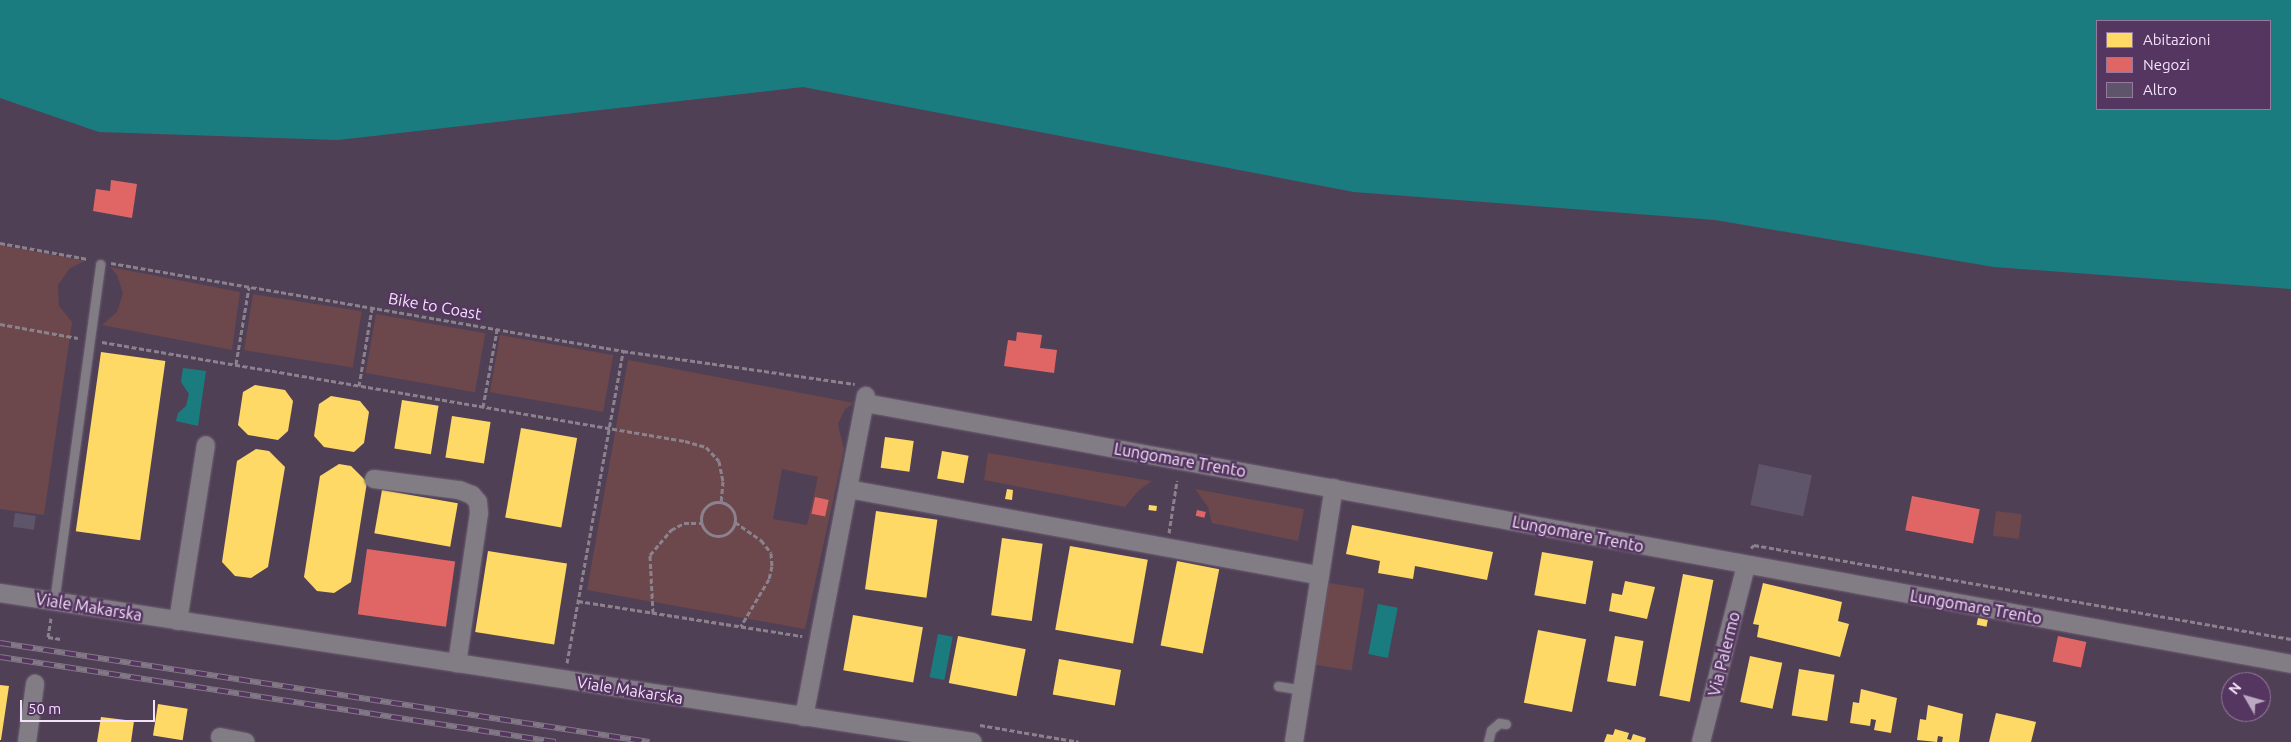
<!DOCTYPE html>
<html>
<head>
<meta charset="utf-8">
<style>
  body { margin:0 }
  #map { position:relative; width:2291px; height:742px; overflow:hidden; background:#504056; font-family:Ubuntu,sans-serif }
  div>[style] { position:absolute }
  .green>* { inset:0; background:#6c474b; transform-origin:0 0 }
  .water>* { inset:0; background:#1b7c80; transform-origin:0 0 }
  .homes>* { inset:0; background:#ffd966; transform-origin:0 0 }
  .shops>* { inset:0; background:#e06666; transform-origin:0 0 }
  .building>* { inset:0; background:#5f556a; transform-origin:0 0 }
  .path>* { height:3px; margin-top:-1.5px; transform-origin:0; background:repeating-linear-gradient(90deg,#8b828e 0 5px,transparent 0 7.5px) }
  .path>.ring { margin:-1.5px; padding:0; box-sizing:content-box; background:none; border:3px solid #8b828e; border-radius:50% }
  .roads { filter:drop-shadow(0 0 1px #6d5f72) drop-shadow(0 0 1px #6d5f72) }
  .service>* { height:9px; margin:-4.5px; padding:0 4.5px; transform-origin:4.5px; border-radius:4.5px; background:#827c85 }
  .minor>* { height:18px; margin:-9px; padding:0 9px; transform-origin:9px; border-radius:9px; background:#827c85 }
  .rail>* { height:5.5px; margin-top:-2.75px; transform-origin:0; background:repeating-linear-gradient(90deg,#553660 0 11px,#837986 0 22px); box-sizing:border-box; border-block:1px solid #837986 }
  span { translate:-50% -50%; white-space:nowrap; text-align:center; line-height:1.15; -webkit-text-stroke:5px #553660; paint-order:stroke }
  .street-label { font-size:16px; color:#f4e1fa }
  .legend { position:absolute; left:2096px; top:20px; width:175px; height:90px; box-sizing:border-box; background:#553660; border:1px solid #957a9e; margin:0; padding:6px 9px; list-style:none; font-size:15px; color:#f4e1fa }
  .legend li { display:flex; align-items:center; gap:10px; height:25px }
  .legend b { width:25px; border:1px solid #957a9e }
  .north { position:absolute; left:2221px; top:672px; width:50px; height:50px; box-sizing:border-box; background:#553660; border:1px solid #957a9e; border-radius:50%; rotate:308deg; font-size:14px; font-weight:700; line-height:20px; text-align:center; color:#f4e1fa }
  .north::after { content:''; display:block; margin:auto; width:18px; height:22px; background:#bba9c1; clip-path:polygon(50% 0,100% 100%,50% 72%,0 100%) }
  .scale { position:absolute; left:20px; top:700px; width:135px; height:22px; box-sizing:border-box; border:2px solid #f4e1fa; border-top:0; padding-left:6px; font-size:15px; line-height:18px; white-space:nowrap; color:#f4e1fa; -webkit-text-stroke:4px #553660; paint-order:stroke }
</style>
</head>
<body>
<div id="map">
  <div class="green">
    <i style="clip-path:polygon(0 245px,85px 261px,70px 268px,58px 285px,59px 306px,72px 322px,44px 515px,0 509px)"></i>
    <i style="clip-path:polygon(110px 267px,240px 292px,232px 350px,102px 325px,117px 312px,123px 293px,117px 275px)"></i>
    <i style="left:253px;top:294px;width:110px;height:57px;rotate:9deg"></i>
    <i style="left:376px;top:314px;width:111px;height:60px;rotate:10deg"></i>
    <i style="left:500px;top:335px;width:115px;height:58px;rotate:10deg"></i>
    <i style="clip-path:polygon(evenodd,628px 360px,854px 403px,845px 409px,838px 424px,844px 450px,805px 629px,587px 590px,628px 360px,782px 469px,818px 477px,807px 525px,773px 519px,782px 469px)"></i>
    <i style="clip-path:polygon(988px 453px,1152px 481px,1138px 491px,1125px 507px,984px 480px)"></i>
    <i style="clip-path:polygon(1195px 489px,1304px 509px,1298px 541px,1212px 523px,1208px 507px)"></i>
    <i style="left:1996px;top:511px;width:26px;height:25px;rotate:7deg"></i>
    <i style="left:1329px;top:583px;width:36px;height:83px;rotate:9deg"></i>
  </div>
  <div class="water">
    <i style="clip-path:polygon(evenodd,0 0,2291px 0,2291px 289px,1994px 267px,1715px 220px,1354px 192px,803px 87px,338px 140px,99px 132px,0 98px,0 0,2270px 21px,2270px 109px,2097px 109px,2097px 21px,2270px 21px)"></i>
    <i style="clip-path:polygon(183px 368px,206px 371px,198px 426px,176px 421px,178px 413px,186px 406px,189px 394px,181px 382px)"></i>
    <i style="left:1378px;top:604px;width:20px;height:51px;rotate:11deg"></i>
    <i style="left:938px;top:634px;width:15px;height:44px;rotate:11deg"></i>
  </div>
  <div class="homes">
    <i style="left:101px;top:352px;width:65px;height:181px;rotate:8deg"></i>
    <i style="clip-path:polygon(255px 385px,285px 390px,293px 401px,288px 431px,278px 440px,248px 435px,238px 425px,243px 392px)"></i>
    <i style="clip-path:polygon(331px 396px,360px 401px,369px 412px,364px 443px,354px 452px,324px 447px,314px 436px,319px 404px)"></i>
    <i style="left:402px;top:400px;width:37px;height:49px;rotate:9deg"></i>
    <i style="left:452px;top:416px;width:39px;height:42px;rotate:9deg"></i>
    <i style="left:521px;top:428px;width:57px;height:91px;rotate:10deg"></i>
    <i style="left:885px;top:437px;width:29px;height:31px;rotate:8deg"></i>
    <i style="clip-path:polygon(256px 449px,269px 451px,285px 467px,268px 567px,251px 578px,235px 576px,222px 562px,237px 461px)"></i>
    <i style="left:942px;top:451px;width:27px;height:28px;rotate:10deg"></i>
    <i style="clip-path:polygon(339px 464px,351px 466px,367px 482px,351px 582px,334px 593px,317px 591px,304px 577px,320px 476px)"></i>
    <i style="clip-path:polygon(1007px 489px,1013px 490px,1012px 500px,1005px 499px)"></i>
    <i style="left:382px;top:490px;width:77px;height:44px;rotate:10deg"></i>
    <i style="left:1149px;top:505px;width:8px;height:5px;rotate:7deg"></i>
    <i style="left:876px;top:511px;width:62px;height:79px;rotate:8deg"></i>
    <i style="clip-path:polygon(1352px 525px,1493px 552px,1487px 580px,1415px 566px,1413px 579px,1378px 573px,1380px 561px,1346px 554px)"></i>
    <i style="left:1002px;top:538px;width:41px;height:78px;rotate:8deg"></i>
    <i style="left:1070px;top:546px;width:79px;height:85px;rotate:10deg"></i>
    <i style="left:488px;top:551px;width:80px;height:82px;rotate:9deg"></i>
    <i style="left:1542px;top:552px;width:52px;height:44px;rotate:10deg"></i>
    <i style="left:1177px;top:561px;width:43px;height:86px;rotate:11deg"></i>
    <i style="left:1683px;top:574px;width:31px;height:124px;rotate:11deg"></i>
    <i style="clip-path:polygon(1625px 581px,1655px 587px,1647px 619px,1609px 611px,1612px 593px,1622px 595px)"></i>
    <i style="clip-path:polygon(1763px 583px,1842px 602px,1838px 621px,1849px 624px,1840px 657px,1757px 637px,1759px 625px,1753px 624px)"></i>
    <i style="left:853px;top:615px;width:71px;height:56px;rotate:10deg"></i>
    <i style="left:1978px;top:618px;width:10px;height:7px;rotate:11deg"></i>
    <i style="left:1538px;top:630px;width:49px;height:74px;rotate:11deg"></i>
    <i style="left:958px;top:636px;width:69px;height:48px;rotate:11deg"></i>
    <i style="left:1615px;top:636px;width:29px;height:46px;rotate:10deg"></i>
    <i style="left:1750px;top:656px;width:33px;height:47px;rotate:12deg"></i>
    <i style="left:1059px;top:659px;width:63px;height:36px;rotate:10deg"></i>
    <i style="left:1799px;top:669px;width:36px;height:47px;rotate:9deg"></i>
    <i style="clip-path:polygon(0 685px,9px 686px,1px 740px,0 740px)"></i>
    <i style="clip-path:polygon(1861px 689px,1897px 698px,1891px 733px,1874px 730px,1876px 720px,1871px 719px,1870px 726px,1850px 723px,1853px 702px,1859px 703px)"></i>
    <i style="left:158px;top:704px;width:30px;height:32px;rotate:9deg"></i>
    <i style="clip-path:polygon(1928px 705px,1963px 714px,1959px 742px,1942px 742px,1943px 737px,1938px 736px,1937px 742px,1917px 740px,1920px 719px,1926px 720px)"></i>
    <i style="clip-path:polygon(1996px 713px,2036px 722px,2031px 742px,1989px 742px)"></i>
    <i style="clip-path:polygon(101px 717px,134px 721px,131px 742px,97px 742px)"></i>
    <i style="clip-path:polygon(1615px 729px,1629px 733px,1627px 739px,1631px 740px,1633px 734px,1646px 738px,1645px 742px,1604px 742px,1607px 734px,1613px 735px)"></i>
  </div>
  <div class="shops">
    <i style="clip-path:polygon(111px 180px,137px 184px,132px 218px,93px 211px,96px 189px,110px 191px)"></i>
    <i style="clip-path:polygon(1017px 332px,1042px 335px,1040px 348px,1057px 350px,1054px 373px,1004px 366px,1008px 340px,1016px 341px)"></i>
    <i style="left:1912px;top:496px;width:69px;height:35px;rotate:11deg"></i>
    <i style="left:815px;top:497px;width:14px;height:17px;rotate:12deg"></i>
    <i style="left:1197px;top:510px;width:9px;height:6px;rotate:13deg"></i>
    <i style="left:367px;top:549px;width:89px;height:66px;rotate:8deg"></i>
    <i style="left:2058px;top:636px;width:29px;height:26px;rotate:12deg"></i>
  </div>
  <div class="building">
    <i style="left:1759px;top:464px;width:54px;height:42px;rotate:12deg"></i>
    <i style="left:15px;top:513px;width:21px;height:14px;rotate:8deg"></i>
  </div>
  <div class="path">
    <i style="left:0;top:243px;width:89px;rotate:10.3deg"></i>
    <i style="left:111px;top:263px;width:520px;rotate:9.75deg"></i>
    <i style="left:623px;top:351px;width:234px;rotate:8.1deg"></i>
    <i style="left:0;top:324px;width:79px;rotate:10.2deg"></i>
    <i style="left:102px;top:342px;width:591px;rotate:9.64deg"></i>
    <i style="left:685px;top:441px;width:22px;rotate:16deg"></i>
    <i style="left:706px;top:447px;width:19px;rotate:47deg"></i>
    <i style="left:719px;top:461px;width:20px;rotate:79deg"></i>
    <i style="left:723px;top:481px;width:22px;rotate:95deg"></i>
    <i style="left:236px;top:364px;width:78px;rotate:-80.4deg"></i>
    <i style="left:359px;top:386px;width:79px;rotate:-80.5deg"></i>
    <i style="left:483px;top:407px;width:78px;rotate:-79.7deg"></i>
    <i class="ring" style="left:701px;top:502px;width:31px;height:31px"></i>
    <i style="left:735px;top:522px;width:32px;rotate:35deg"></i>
    <i style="left:761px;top:540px;width:16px;rotate:52deg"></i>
    <i style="left:771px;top:553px;width:13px;rotate:86deg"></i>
    <i style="left:772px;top:566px;width:13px;rotate:103deg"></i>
    <i style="left:769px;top:579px;width:55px;rotate:120.8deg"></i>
    <i style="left:1169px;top:533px;width:53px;rotate:-81.3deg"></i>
    <i style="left:1751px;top:548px;width:4px;rotate:-45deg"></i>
    <i style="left:1754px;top:545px;width:545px;rotate:9.93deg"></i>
    <i style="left:578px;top:601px;width:227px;rotate:8.9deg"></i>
    <i style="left:653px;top:613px;width:58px;rotate:-93deg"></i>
    <i style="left:650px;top:555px;width:33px;rotate:-50deg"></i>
    <i style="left:671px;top:530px;width:15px;rotate:-28deg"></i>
    <i style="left:684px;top:523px;width:18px"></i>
    <i style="left:51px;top:618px;width:19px;rotate:99deg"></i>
    <i style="left:48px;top:637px;width:13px;rotate:9deg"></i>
    <i style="left:567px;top:663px;width:317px;rotate:-79.8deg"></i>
    <i style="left:980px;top:725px;width:100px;rotate:9.7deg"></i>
  </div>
  <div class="roads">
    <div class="service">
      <i style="left:54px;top:602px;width:341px;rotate:-82.2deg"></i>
      <i style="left:1278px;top:686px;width:24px;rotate:9deg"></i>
      <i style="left:1488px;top:742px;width:12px;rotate:-76deg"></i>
      <i style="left:1491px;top:730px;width:11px;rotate:-41deg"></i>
      <i style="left:1499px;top:723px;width:7px;rotate:8deg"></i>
    </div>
    <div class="minor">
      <i style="left:865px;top:403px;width:1450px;rotate:10.37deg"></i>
      <i style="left:374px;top:479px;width:86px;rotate:7.4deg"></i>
      <i style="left:459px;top:490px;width:14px;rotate:21deg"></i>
      <i style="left:472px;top:495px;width:9px;rotate:49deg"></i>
      <i style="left:478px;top:502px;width:11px;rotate:85deg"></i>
      <i style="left:479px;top:513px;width:152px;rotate:98.3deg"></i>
      <i style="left:848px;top:489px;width:480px;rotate:10.4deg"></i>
      <i style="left:0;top:593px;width:984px;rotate:8.71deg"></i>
      <i style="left:178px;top:621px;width:178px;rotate:-81deg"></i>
      <i style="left:804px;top:717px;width:327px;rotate:-79.1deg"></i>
      <i style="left:220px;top:737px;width:26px;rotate:11deg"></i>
      <i style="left:27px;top:742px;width:59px;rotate:-82.1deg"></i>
      <i style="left:1294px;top:742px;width:257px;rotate:-81.1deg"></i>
      <i style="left:1701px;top:742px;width:182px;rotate:-75.7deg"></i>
    </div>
  </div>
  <div class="rail">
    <i style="left:0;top:643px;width:657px;rotate:8.67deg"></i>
    <i style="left:0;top:657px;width:562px;rotate:8.69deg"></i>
  </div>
  <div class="street-label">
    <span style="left:435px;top:306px;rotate:10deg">Bike to Coast</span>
    <span style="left:1180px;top:460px;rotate:10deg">Lungomare Trento</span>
    <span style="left:1578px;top:534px;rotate:11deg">Lungomare Trento</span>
    <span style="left:89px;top:607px;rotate:9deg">Viale Makarska</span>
    <span style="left:1976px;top:607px;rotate:10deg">Lungomare Trento</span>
    <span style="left:1724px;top:654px;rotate:-76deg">Via Palermo</span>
    <span style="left:630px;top:690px;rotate:9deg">Viale Makarska</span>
  </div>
  <ul class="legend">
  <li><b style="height:14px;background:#ffd966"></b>Abitazioni</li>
  <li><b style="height:14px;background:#e06666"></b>Negozi</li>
  <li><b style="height:14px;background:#5f556a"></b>Altro</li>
  </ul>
  <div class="north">N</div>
  <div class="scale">50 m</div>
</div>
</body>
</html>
